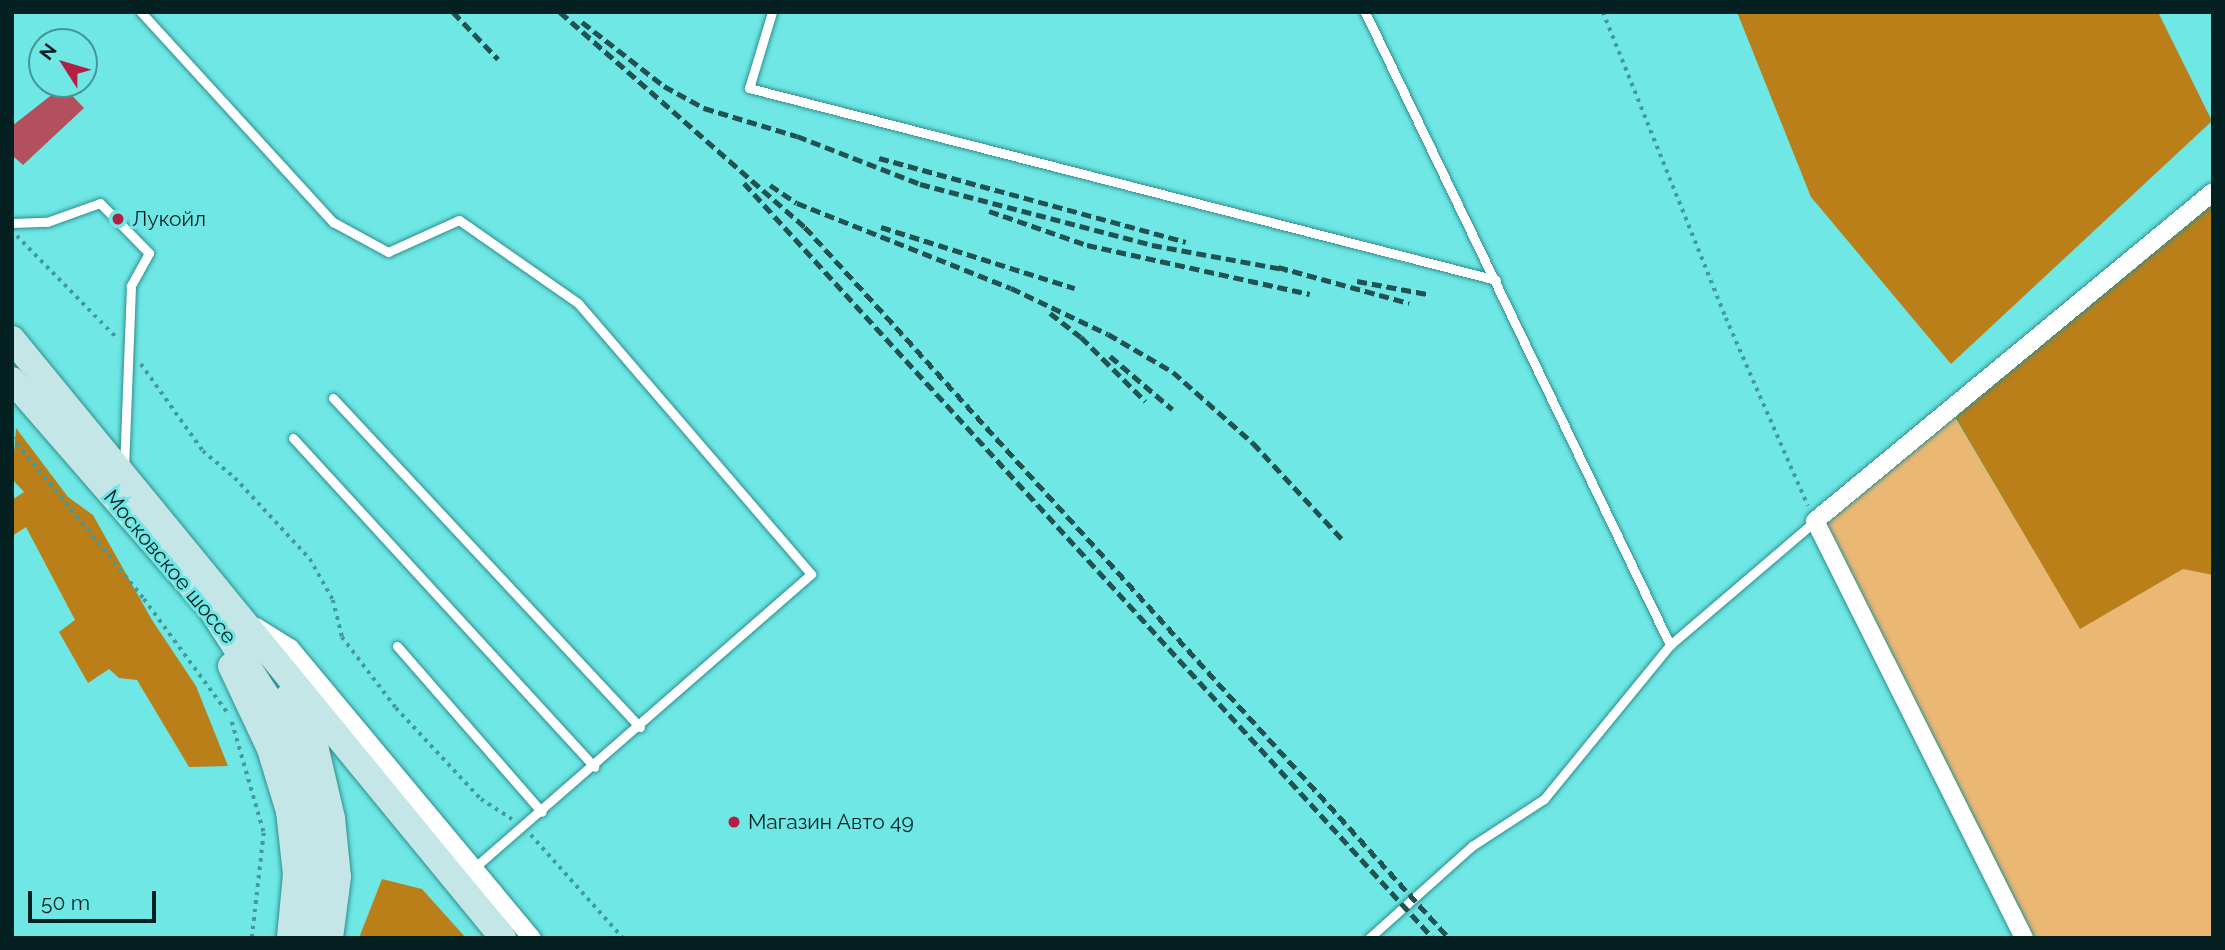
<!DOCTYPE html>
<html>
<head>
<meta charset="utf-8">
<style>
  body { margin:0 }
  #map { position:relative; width:2225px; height:950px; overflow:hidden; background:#6ee7e5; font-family:Raleway,sans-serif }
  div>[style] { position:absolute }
  .green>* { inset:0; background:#eab873 }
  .forest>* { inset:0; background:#ba7f19 }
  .water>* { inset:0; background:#b3505d }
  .path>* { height:3.5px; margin-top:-1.75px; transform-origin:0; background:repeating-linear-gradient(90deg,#459a99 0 3.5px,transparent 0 8.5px) }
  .roads { filter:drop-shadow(0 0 2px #2e8e8d) drop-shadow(0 0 2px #2e8e8d) }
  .lane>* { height:9px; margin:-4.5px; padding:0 4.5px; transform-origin:4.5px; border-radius:4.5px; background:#fff }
  .street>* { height:18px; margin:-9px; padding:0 9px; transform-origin:9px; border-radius:9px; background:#fff }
  .secondary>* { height:26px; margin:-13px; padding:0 13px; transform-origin:13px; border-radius:13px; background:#c4e6e6 }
  .rail>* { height:5px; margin-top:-2.5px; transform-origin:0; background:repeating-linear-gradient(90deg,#205252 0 10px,transparent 0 15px) }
  .dots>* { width:19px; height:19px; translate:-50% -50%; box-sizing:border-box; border:4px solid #6ee7e5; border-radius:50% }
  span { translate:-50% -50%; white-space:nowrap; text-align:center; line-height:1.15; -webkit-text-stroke:6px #6ee7e5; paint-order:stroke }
  .poi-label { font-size:21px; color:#052020 }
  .left { translate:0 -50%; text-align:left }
  .street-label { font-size:21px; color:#052020 }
  .frame { position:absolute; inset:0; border:14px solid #052020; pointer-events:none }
  .north { position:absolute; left:28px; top:28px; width:70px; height:70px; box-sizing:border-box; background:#6ee7e5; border:2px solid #449796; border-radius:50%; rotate:307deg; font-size:19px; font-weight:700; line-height:28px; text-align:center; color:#052020 }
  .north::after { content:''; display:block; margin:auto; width:24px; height:32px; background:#b32043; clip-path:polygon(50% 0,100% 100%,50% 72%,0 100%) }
  .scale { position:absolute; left:28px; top:891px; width:128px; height:32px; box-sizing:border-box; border:4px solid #052020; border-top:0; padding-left:9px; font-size:21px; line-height:24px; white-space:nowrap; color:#052020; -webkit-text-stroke:5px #6ee7e5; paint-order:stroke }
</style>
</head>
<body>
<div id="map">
  <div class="green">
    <i style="clip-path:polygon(1950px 410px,2080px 628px,2183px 569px,2213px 575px,2213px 938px,2025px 938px,1815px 521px)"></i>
  </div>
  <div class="forest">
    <i style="clip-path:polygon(1737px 12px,2158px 12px,2212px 121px,1951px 364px,1811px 197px)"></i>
    <i style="clip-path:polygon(2213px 201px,2213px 575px,2183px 569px,2080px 629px,1955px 417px)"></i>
    <i style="clip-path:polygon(16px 428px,68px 497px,93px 515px,152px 620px,196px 686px,228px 766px,189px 767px,137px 680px,119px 678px,109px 669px,88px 683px,59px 632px,75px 620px,26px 527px,12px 536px,12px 500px,24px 492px,12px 479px)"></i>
    <i style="clip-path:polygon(382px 879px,422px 889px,466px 938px,359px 938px)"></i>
  </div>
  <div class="water">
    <i style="clip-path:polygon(63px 86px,84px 108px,23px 165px,12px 155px,12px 126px)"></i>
  </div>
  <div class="path">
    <i style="left:1603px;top:12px;width:330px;rotate:68.1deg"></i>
    <i style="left:1726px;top:318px;width:205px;rotate:66.4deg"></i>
    <i style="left:17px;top:236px;width:143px;rotate:45.6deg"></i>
    <i style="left:141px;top:364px;width:107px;rotate:54.5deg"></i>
    <i style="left:203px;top:451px;width:42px;rotate:40.2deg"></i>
    <i style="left:235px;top:478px;width:110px;rotate:47.2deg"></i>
    <i style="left:310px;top:559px;width:47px;rotate:60.7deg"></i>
    <i style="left:333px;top:600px;width:38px;rotate:76deg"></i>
    <i style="left:342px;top:637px;width:89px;rotate:52.7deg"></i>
    <i style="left:396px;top:708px;width:125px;rotate:47deg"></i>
    <i style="left:481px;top:799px;width:37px;rotate:33deg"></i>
    <i style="left:12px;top:437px;width:209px;rotate:50.8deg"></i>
    <i style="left:144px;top:599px;width:140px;rotate:53.7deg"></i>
    <i style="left:232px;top:722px;width:116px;rotate:73.9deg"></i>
    <i style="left:264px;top:833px;width:106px;rotate:96.5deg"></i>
    <i style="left:531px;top:835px;width:138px;rotate:48.2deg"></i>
  </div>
  <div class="roads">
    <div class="lane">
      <i style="left:141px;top:12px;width:285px;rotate:47.6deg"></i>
      <i style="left:333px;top:222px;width:63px;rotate:28.6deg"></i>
      <i style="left:388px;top:252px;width:78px;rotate:-24.3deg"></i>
      <i style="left:459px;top:220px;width:145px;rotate:34.9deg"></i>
      <i style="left:578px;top:303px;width:357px;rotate:49.3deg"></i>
      <i style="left:811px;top:574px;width:449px;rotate:138.9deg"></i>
      <i style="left:772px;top:12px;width:79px;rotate:106.8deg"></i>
      <i style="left:749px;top:88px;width:771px;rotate:14.41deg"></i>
      <i style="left:1365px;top:12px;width:703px;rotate:64.27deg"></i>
      <i style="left:1670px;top:645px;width:199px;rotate:129.3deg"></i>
      <i style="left:1544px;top:799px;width:86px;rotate:146.9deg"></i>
      <i style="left:1472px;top:846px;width:138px;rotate:138.2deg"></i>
      <i style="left:12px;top:223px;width:35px;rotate:-2deg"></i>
      <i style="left:47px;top:222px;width:56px;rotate:-19.7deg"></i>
      <i style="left:100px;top:203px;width:70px;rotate:45.6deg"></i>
      <i style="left:149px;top:253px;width:38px;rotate:119deg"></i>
      <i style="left:131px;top:286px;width:179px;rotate:92.2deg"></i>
      <i style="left:333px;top:398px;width:450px;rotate:47deg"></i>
      <i style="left:293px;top:438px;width:446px;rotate:47.5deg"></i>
      <i style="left:1670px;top:645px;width:191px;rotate:-40.5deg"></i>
      <i style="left:397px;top:646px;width:220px;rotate:48.9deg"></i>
    </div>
    <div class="street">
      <i style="left:256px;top:627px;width:40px;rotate:32deg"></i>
      <i style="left:290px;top:648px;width:378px;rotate:50.2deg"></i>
      <i style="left:2024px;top:938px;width:466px;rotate:-116.6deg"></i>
      <i style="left:1815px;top:521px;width:516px;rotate:-39.58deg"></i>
    </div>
    <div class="secondary">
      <i style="left:12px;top:339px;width:775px;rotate:50.66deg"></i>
      <i style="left:12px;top:380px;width:303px;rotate:49deg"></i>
      <i style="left:211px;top:609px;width:135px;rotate:57.4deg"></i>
      <i style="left:284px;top:723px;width:51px;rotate:73deg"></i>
      <i style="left:299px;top:772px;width:104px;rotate:80deg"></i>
      <i style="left:317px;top:874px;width:64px;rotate:95.4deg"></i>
      <i style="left:231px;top:666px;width:92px;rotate:64.8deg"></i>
      <i style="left:270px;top:749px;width:65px;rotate:73deg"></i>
      <i style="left:289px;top:811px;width:63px;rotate:83.7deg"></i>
      <i style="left:296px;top:874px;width:64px;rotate:95.4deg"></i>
      <i style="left:288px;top:697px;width:60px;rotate:62.2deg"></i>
      <i style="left:316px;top:750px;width:70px;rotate:76.8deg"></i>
      <i style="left:332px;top:818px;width:59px;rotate:84.2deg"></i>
      <i style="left:338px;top:877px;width:62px;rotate:97.5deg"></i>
    </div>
  </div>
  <div class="rail">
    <i style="left:453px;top:12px;width:65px;rotate:46.2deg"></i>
    <i style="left:560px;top:12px;width:326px;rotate:41.3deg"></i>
    <i style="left:805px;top:227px;width:959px;rotate:47.83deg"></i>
    <i style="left:582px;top:22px;width:104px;rotate:38deg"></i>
    <i style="left:664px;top:86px;width:46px;rotate:28.8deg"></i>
    <i style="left:704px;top:108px;width:97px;rotate:16.8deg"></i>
    <i style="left:797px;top:136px;width:132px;rotate:21.3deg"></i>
    <i style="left:920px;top:184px;width:240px;rotate:14.7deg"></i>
    <i style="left:1152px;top:245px;width:138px;rotate:10.4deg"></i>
    <i style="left:879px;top:158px;width:318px;rotate:15.3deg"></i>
    <i style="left:744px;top:183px;width:1022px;rotate:47.62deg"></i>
    <i style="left:770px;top:185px;width:32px;rotate:34deg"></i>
    <i style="left:797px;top:203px;width:230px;rotate:21.7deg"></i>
    <i style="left:1011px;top:288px;width:107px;rotate:25.4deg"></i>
    <i style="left:1108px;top:334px;width:75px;rotate:30.3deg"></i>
    <i style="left:1173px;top:372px;width:107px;rotate:41.6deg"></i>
    <i style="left:1253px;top:443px;width:131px;rotate:47.2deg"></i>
    <i style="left:989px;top:211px;width:104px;rotate:19.1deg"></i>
    <i style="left:1087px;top:245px;width:228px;rotate:12.4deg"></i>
    <i style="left:881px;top:227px;width:203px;rotate:17.5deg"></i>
    <i style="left:1278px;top:267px;width:136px;rotate:15.4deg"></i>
    <i style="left:1357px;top:281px;width:71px;rotate:10.5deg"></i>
    <i style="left:1050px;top:313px;width:39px;rotate:38deg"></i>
    <i style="left:1081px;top:337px;width:91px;rotate:45deg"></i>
    <i style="left:1110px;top:356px;width:82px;rotate:40.5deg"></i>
  </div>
  <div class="dots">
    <i style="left:118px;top:219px;background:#b32043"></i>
    <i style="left:734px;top:822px;background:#b32043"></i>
  </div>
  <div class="poi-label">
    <span class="left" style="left:132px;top:219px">Лукойл</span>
    <span class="left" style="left:748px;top:822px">Магазин Авто 49</span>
  </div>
  <div class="street-label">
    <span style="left:170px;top:567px;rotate:50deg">Московское шоссе</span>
  </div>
  <div class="frame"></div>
  <div class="north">N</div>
  <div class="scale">50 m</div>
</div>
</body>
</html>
